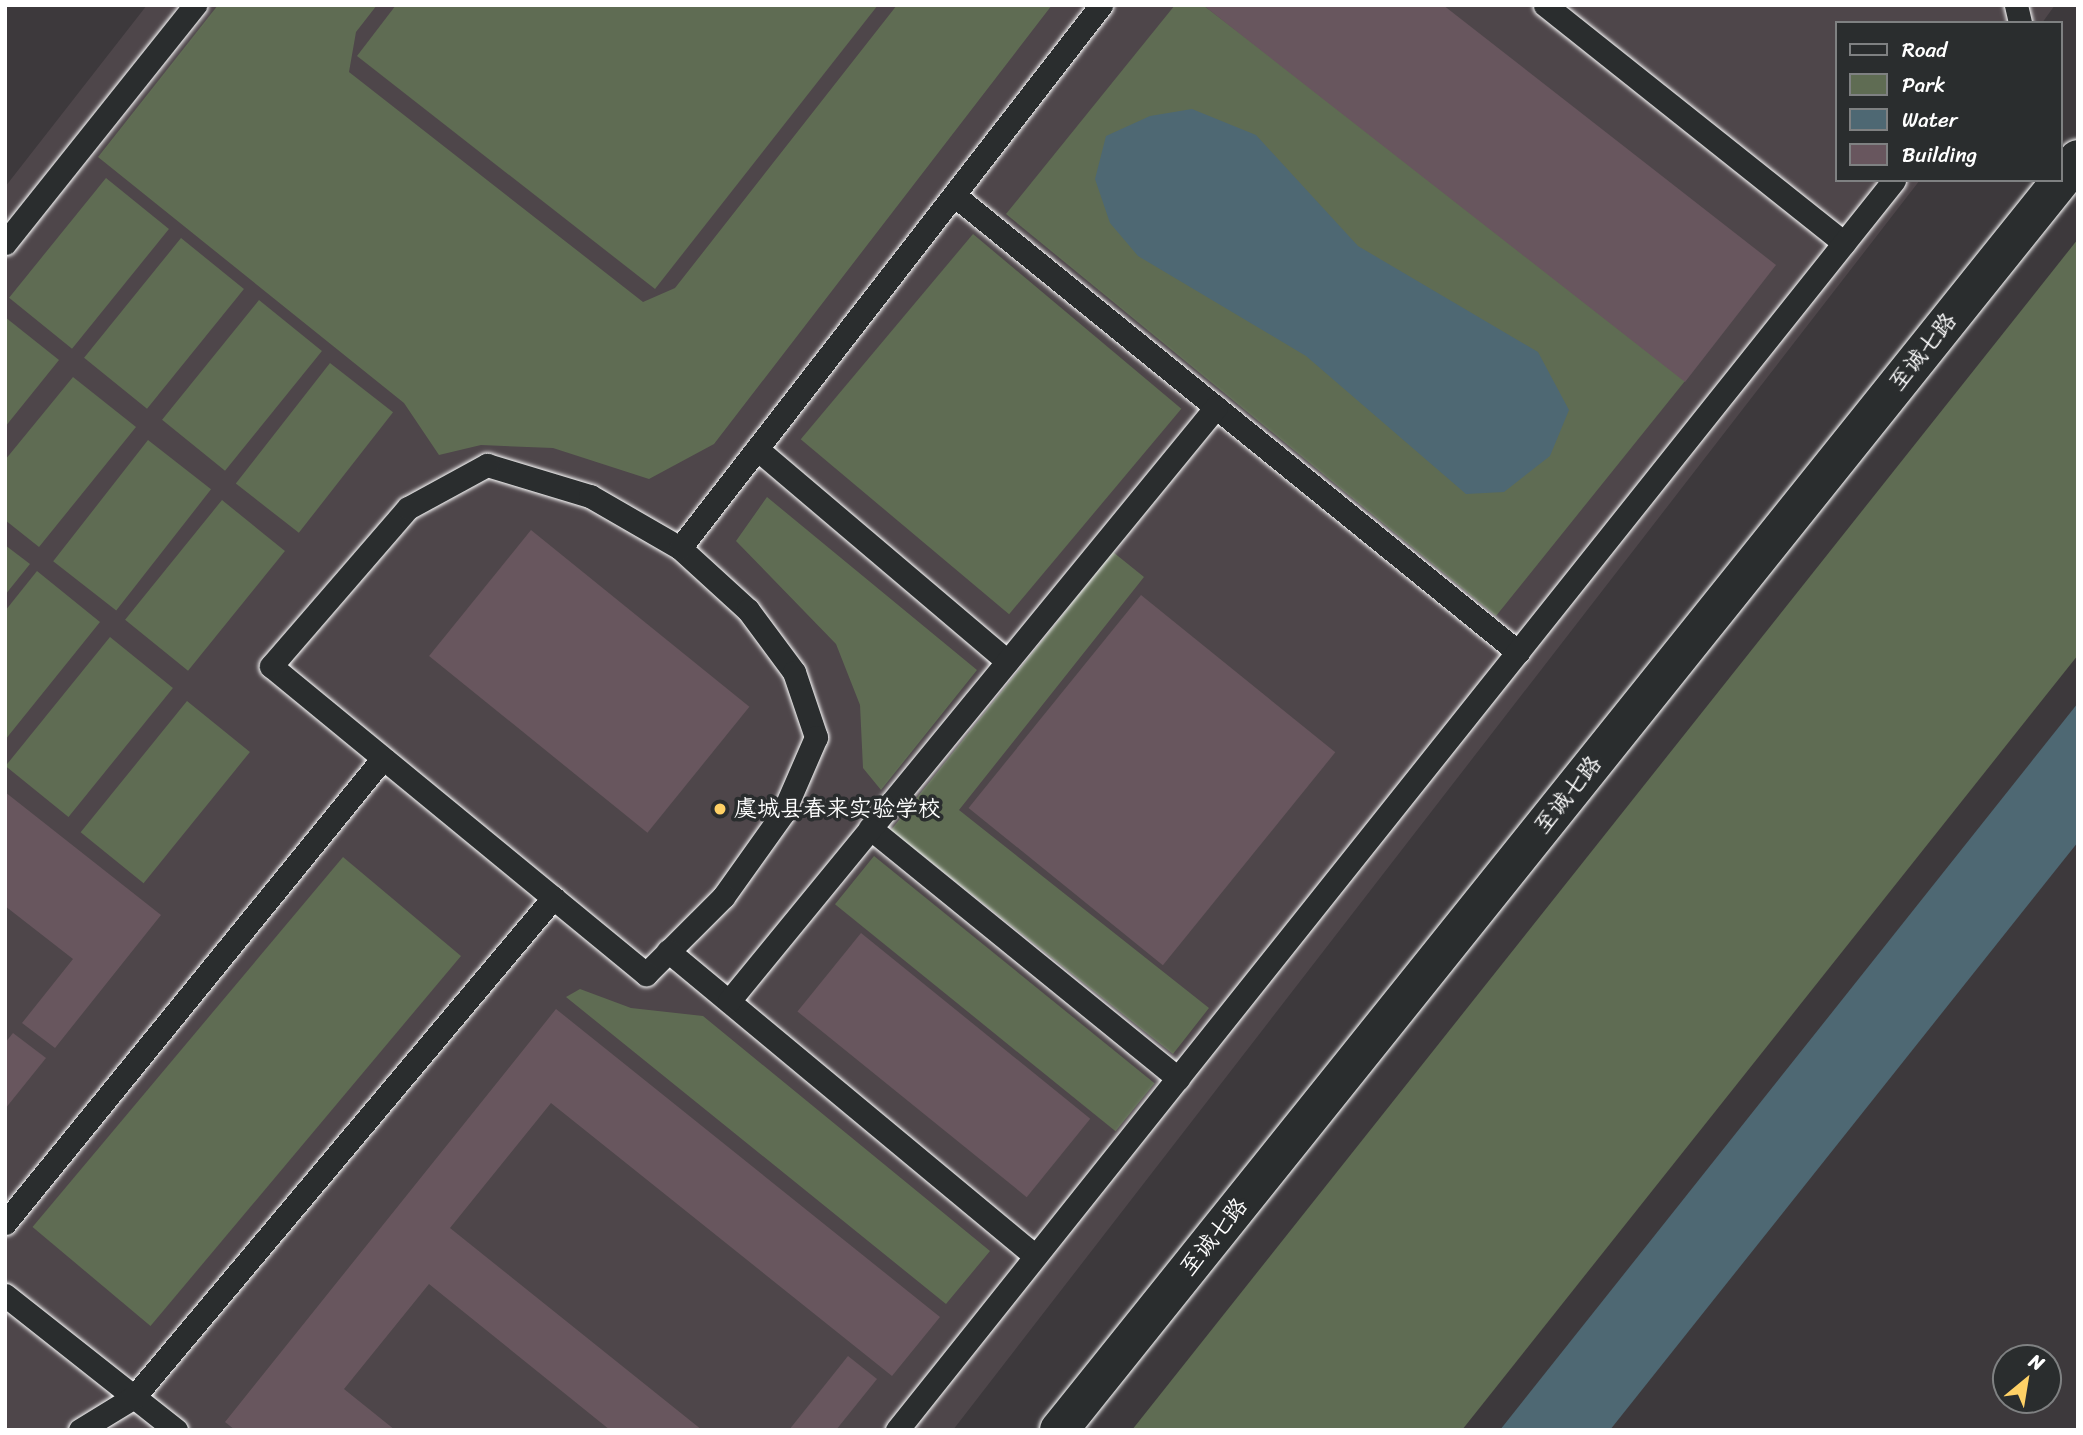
<!DOCTYPE html>
<html>
<head>
<meta charset="utf-8">
<style>
  body { margin:0 }
  #map { position:relative; width:2083px; height:1435px; overflow:hidden; background:#3d393c; font-family:Sriracha,"LXGW WenKai TC",sans-serif }
  div>[style] { position:absolute }
  .built>* { inset:0; background:#4e464a }
  .green>* { inset:0; background:#5f6c53; transform-origin:0 0 }
  .water>* { inset:0; background:#4e6873 }
  .building>* { inset:0; background:#68565e; transform-origin:0 0 }
  .roads { filter:drop-shadow(0 0 2px #fff) drop-shadow(0 0 2px #fff) }
  .lane>* { height:23px; margin:-11.5px; padding:0 11.5px; transform-origin:11.5px; border-radius:11.5px; background:#2a2d2e }
  .secondary>* { height:38px; margin:-19px; padding:0 19px; transform-origin:19px; border-radius:19px; background:#2a2d2e }
  .dots>* { width:19px; height:19px; translate:-50% -50%; box-sizing:border-box; border:4px solid #2a2d2e; border-radius:50% }
  span { translate:-50% -50%; white-space:nowrap; text-align:center; line-height:1.15; -webkit-text-stroke:7px #2a2d2e; paint-order:stroke }
  .street-label { font-size:23px; color:#fff }
  .poi-label { font-size:23px; color:#fff }
  .left { translate:0 -50%; text-align:left }
  .frame { position:absolute; inset:0; border:7px solid #fff; pointer-events:none }
  .legend { position:absolute; left:1835px; top:21px; width:228px; height:161px; box-sizing:border-box; background:#2a2d2e; border:2px solid #7f8182; margin:0; padding:9px 12px; list-style:none; font-size:21px; color:#fff }
  .legend li { display:flex; align-items:center; gap:14px; height:35px }
  .legend b { width:35px; border:2px solid #7f8182 }
  .north { position:absolute; left:1992px; top:1344px; width:70px; height:70px; box-sizing:border-box; background:#2a2d2e; border:2px solid #7f8182; border-radius:50%; rotate:30deg; font-size:19px; font-weight:700; line-height:28px; text-align:center; color:#fff }
  .north::after { content:''; display:block; margin:auto; width:24px; height:32px; background:#ffd166; clip-path:polygon(50% 0,100% 100%,50% 72%,0 100%) }
</style>
</head>
<body>
<div id="map">
  <div class="built">
    <i style="clip-path:polygon(147px 5px,2055px 5px,2042px 23px,1836px 23px,1836px 180px,1920px 180px,953px 1430px,5px 1430px,5px 187px)"></i>
  </div>
  <div class="green">
    <i style="clip-path:polygon(218px 5px,377px 5px,356px 32px,349px 72px,643px 302px,675px 288px,897px 5px,1052px 5px,714px 444px,649px 479px,553px 448px,481px 445px,439px 455px,404px 403px,98px 157px)"></i>
    <i style="clip-path:polygon(396px 5px,878px 5px,655px 289px,357px 56px)"></i>
    <i style="clip-path:polygon(1175px 5px,1203px 5px,1689px 376px,1496px 616px,1006px 214px)"></i>
    <i style="left:106px;top:178px;width:81px;height:154px;rotate:39deg"></i>
    <i style="left:973px;top:234px;width:272px;height:268px;rotate:40deg"></i>
    <i style="left:181px;top:238px;width:81px;height:154px;rotate:39deg"></i>
    <i style="clip-path:polygon(2078px 239px,2078px 655px,1462px 1430px,1132px 1430px)"></i>
    <i style="left:259px;top:300px;width:81px;height:154px;rotate:39deg"></i>
    <i style="clip-path:polygon(5px 317px,59px 360px,5px 427px)"></i>
    <i style="left:330px;top:363px;width:80px;height:153px;rotate:38deg"></i>
    <i style="clip-path:polygon(73px 377px,136px 427px,39px 547px,5px 520px,5px 460px)"></i>
    <i style="left:148px;top:440px;width:80px;height:154px;rotate:38deg"></i>
    <i style="clip-path:polygon(767px 497px,977px 670px,881px 790px,863px 768px,860px 705px,836px 644px,736px 541px)"></i>
    <i style="left:222px;top:500px;width:81px;height:154px;rotate:39deg"></i>
    <i style="clip-path:polygon(5px 545px,30px 564px,5px 595px)"></i>
    <i style="clip-path:polygon(1113px 552px,1144px 577px,959px 810px,1209px 1008px,1173px 1054px,891px 830px)"></i>
    <i style="clip-path:polygon(37px 571px,100px 622px,5px 740px,5px 611px)"></i>
    <i style="left:110px;top:637px;width:81px;height:166px;rotate:39deg"></i>
    <i style="left:187px;top:701px;width:81px;height:169px;rotate:39deg"></i>
    <i style="left:874px;top:856px;width:361px;height:62px;rotate:39deg"></i>
    <i style="left:343px;top:857px;width:154px;height:483px;rotate:40deg"></i>
    <i style="clip-path:polygon(580px 989px,631px 1008px,703px 1016px,990px 1251px,946px 1304px,566px 997px)"></i>
  </div>
  <div class="water">
    <i style="clip-path:polygon(1192px 109px,1256px 135px,1358px 246px,1538px 352px,1569px 410px,1550px 456px,1504px 492px,1466px 494px,1306px 356px,1138px 256px,1110px 223px,1095px 179px,1106px 136px,1150px 116px)"></i>
    <i style="clip-path:polygon(2078px 703px,2078px 842px,1610px 1430px,1500px 1430px)"></i>
  </div>
  <div class="building">
    <i style="clip-path:polygon(1203px 5px,1443px 5px,1776px 265px,1685px 382px)"></i>
    <i style="left:531px;top:530px;width:281px;height:162px;rotate:39deg"></i>
    <i style="left:1141px;top:595px;width:250px;height:274px;rotate:39deg"></i>
    <i style="clip-path:polygon(5px 792px,161px 915px,55px 1048px,22px 1023px,73px 959px,5px 906px)"></i>
    <i style="left:861px;top:933px;width:295px;height:101px;rotate:39deg"></i>
    <i style="clip-path:polygon(556px 1009px,940px 1317px,892px 1376px,551px 1103px,450px 1228px,702px 1430px,610px 1430px,429px 1284px,344px 1389px,395px 1430px,235px 1430px,225px 1422px)"></i>
    <i style="clip-path:polygon(13px 1033px,46px 1058px,5px 1109px,5px 1043px)"></i>
    <i style="clip-path:polygon(848px 1356px,877px 1379px,836px 1430px,789px 1430px)"></i>
  </div>
  <div class="roads">
    <div class="lane">
      <i style="left:1545px;top:5px;width:382px;rotate:38.5deg"></i>
      <i style="left:2016px;top:5px;width:18px;rotate:77deg"></i>
      <i style="left:954px;top:195px;width:726px;rotate:39.02deg"></i>
      <i style="left:5px;top:243px;width:305px;rotate:-51.4deg"></i>
      <i style="left:757px;top:449px;width:328px;rotate:40.3deg"></i>
      <i style="left:487px;top:465px;width:108px;rotate:16.8deg"></i>
      <i style="left:590px;top:496px;width:104px;rotate:30deg"></i>
      <i style="left:680px;top:548px;width:92px;rotate:42.4deg"></i>
      <i style="left:748px;top:610px;width:77px;rotate:53.4deg"></i>
      <i style="left:794px;top:672px;width:69px;rotate:71.3deg"></i>
      <i style="left:816px;top:737px;width:83px;rotate:113.5deg"></i>
      <i style="left:783px;top:813px;width:103px;rotate:125.5deg"></i>
      <i style="left:723px;top:897px;width:109px;rotate:135deg"></i>
      <i style="left:646px;top:974px;width:485px;rotate:-140.6deg"></i>
      <i style="left:271px;top:666px;width:209px;rotate:-49.1deg"></i>
      <i style="left:408px;top:508px;width:90px;rotate:-28.6deg"></i>
      <i style="left:680px;top:548px;width:687px;rotate:-52.21deg"></i>
      <i style="left:870px;top:828px;width:397px;rotate:39.1deg"></i>
      <i style="left:668px;top:951px;width:477px;rotate:39.7deg"></i>
      <i style="left:729px;top:1001px;width:768px;rotate:-50.65deg"></i>
      <i style="left:5px;top:1223px;width:599px;rotate:-50.89deg"></i>
      <i style="left:5px;top:1295px;width:218px;rotate:38.3deg"></i>
      <i style="left:80px;top:1430px;width:63px;rotate:-31.4deg"></i>
      <i style="left:134px;top:1397px;width:652px;rotate:-49.98deg"></i>
      <i style="left:897px;top:1430px;width:1599px;rotate:-51.42deg"></i>
    </div>
    <div class="secondary">
      <i style="left:1059px;top:1430px;width:1629px;rotate:-51.28deg"></i>
    </div>
  </div>
  <div class="dots">
    <i style="left:720px;top:809px;background:#ffd166"></i>
  </div>
  <div class="street-label">
    <span style="left:1923px;top:352px;rotate:-51deg">至诚七路</span>
    <span style="left:1568px;top:795px;rotate:-51deg">至诚七路</span>
    <span style="left:1214px;top:1237px;rotate:-51deg">至诚七路</span>
  </div>
  <div class="poi-label">
    <span class="left" style="left:734px;top:809px">虞城县春来实验学校</span>
  </div>
  <div class="frame"></div>
  <ul class="legend">
  <li><b style="height:9px;background:#2a2d2e"></b>Road</li>
  <li><b style="height:19px;background:#5f6c53"></b>Park</li>
  <li><b style="height:19px;background:#4e6873"></b>Water</li>
  <li><b style="height:19px;background:#68565e"></b>Building</li>
  </ul>
  <div class="north">N</div>
</div>
</body>
</html>
